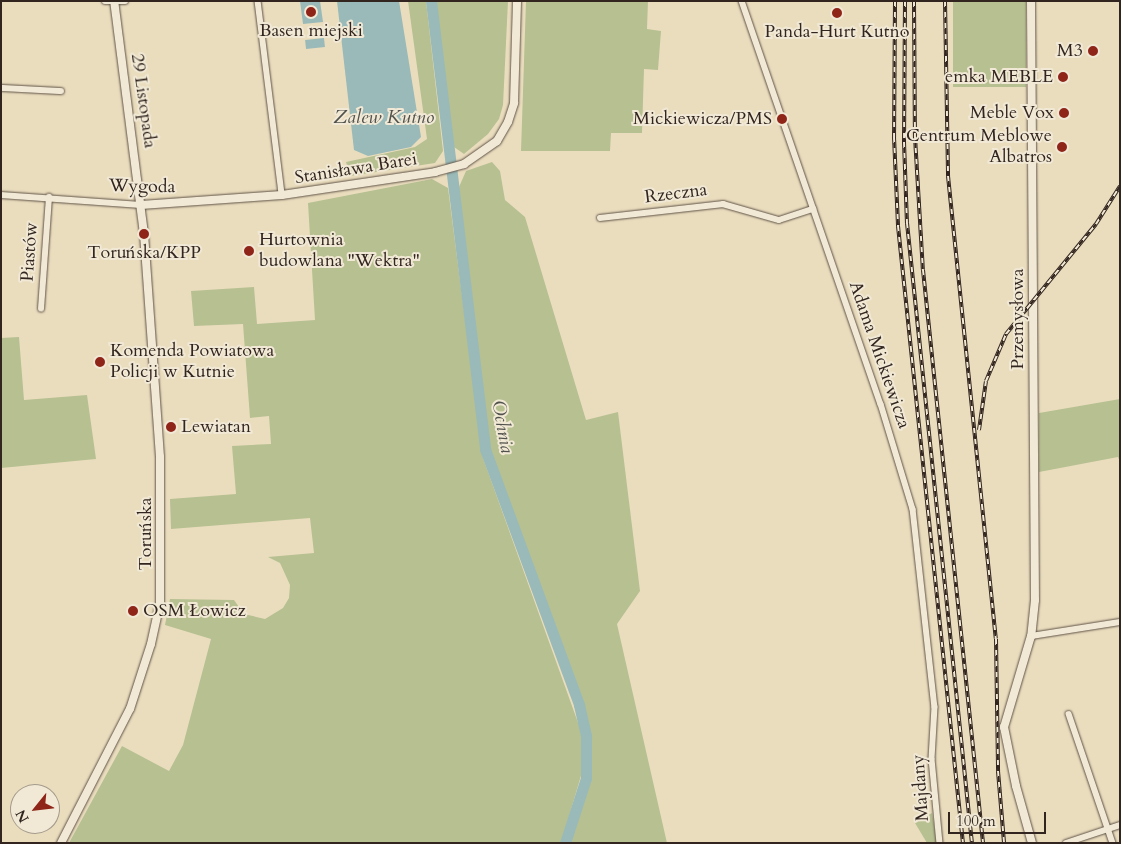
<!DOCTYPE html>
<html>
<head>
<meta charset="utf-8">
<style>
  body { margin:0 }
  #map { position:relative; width:1121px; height:844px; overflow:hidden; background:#eaddbe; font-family:Cardo,serif }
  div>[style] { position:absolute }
  .green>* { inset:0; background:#b7c091; transform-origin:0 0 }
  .water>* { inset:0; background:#99bab8; transform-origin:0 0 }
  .river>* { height:11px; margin:-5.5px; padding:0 5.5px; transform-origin:5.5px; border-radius:5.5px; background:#99bab8 }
  .roads { filter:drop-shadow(0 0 1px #605347) drop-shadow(0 0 1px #605347) }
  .minor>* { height:5.5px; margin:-2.75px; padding:0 2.75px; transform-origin:2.75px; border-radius:2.75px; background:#f1e9d5 }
  .tertiary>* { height:8px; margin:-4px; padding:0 4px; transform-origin:4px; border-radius:4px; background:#f1e9d5 }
  .rail>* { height:4px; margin-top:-2px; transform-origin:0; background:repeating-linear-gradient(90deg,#f1e9d5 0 5.5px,#32251f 0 11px); box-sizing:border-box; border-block:1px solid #32251f }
  .dots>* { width:14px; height:14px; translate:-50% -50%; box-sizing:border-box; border:2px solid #f1e9d5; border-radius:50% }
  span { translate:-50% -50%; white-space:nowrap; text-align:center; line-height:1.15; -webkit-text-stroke:4px #f1e9d5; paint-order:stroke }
  .poi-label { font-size:18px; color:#32251f }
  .right { translate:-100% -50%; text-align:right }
  .left { translate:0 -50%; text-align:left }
  .street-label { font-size:18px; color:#32251f }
  .water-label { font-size:19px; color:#51524d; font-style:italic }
  .frame { position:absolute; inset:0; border:2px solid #32251f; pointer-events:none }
  .north { position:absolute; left:10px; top:784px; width:50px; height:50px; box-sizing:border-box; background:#f1e9d5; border:1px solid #a59b8c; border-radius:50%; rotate:241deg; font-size:14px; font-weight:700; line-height:20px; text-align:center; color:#32251f }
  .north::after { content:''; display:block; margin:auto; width:18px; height:22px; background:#8f2418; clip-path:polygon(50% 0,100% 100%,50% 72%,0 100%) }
  .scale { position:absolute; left:948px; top:812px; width:98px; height:22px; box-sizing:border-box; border:2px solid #32251f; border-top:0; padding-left:6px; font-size:15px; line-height:18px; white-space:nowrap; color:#32251f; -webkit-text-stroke:4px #f1e9d5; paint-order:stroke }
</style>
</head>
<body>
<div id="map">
  <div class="green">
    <i style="clip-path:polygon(408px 1px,426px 1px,443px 151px,435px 163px,350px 176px,346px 162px,415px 147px,427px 139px)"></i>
    <i style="clip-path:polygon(435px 1px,508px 1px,503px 105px,499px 119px,488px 134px,464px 154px,454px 147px,451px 137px)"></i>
    <i style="clip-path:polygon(526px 1px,648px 1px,647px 29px,661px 31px,658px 70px,644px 69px,642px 133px,611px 133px,610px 151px,521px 151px)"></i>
    <i style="left:953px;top:1px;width:73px;height:86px"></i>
    <i style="clip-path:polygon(492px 162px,500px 171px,505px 200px,525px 217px,586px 420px,618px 412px,640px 591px,617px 624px,667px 843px,568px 843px,592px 761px,588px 728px,489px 450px,460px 209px,459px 187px,466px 171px)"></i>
    <i style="clip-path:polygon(432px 179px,448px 188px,483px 458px,581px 731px,583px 769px,561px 843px,69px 843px,122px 746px,169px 771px,183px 745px,211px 639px,165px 625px,170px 599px,234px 600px,244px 614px,265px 619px,283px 608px,289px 598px,290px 585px,280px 563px,268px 557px,314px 553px,310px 518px,171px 529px,170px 499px,236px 494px,232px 446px,271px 444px,269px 416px,250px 418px,243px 324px,194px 326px,191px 291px,254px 287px,257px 324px,315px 320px,308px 203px)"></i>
    <i style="clip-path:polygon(19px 337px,24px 400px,87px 395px,96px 459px,1px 468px,1px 338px)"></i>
    <i style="clip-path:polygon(1120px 399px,1120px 462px,1118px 457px,1039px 472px,1039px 413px)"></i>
    <i style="clip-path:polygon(932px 813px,937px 843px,927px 843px,915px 823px)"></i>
  </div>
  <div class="water">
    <i style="clip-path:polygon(300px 1px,320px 1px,323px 22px,303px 24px)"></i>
    <i style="clip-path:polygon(337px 1px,399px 1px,421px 137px,411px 147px,368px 156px,354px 150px)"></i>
    <i style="left:324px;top:38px;width:9px;height:19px;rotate:84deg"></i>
  </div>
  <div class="river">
    <i style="left:431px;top:1px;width:451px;rotate:83.1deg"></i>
    <i style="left:485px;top:449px;width:273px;rotate:69.8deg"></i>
    <i style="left:579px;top:705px;width:32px;rotate:77deg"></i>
    <i style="left:586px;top:736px;width:42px;rotate:90deg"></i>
    <i style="left:586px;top:778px;width:68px;rotate:107.9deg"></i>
  </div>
  <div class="roads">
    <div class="minor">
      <i style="left:105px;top:1px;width:20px"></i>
      <i style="left:258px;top:1px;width:195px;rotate:82.9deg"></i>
      <i style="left:742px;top:1px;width:426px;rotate:71deg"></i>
      <i style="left:881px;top:404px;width:110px;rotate:73.1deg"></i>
      <i style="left:913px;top:509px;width:199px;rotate:83.7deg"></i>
      <i style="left:935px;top:707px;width:52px;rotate:93.3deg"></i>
      <i style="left:932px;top:759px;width:84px;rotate:84.6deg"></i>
      <i style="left:1px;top:88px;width:60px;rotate:2.9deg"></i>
      <i style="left:1px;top:195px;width:140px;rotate:4.1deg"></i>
      <i style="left:600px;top:218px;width:124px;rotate:-6.5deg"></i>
      <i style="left:723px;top:204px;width:58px;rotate:15.9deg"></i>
      <i style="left:779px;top:220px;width:36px;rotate:-18deg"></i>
      <i style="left:41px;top:309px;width:112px;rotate:-85.9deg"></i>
      <i style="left:1031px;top:636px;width:90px;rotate:-8.9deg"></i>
      <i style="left:1069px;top:714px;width:136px;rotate:71.2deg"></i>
      <i style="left:1066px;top:843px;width:57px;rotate:-18.4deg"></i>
    </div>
    <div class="tertiary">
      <i style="left:1031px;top:1px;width:599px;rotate:89.62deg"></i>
      <i style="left:1035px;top:600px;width:36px;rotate:96deg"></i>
      <i style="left:1031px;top:636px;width:95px;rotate:106.5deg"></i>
      <i style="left:1004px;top:727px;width:60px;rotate:78.5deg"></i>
      <i style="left:1016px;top:786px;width:59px;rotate:74.3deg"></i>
      <i style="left:141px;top:205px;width:141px;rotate:-4.1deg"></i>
      <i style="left:282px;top:195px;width:155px;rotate:-8.5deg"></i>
      <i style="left:435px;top:172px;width:30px;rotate:-15deg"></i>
      <i style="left:464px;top:164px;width:40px;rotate:-34.9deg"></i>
      <i style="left:497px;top:141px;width:22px;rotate:-60deg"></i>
      <i style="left:508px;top:122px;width:20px;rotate:-72deg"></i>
      <i style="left:514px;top:103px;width:102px;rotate:-88.3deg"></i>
      <i style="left:61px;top:843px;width:151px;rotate:-62.8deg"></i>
      <i style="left:130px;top:709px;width:68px;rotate:-72.1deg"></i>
      <i style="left:151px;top:644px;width:42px;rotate:-77.6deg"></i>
      <i style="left:160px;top:603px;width:146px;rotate:-90deg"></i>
      <i style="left:160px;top:457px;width:224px;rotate:-94.1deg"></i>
      <i style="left:144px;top:234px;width:235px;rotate:-97.3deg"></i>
    </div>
  </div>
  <div class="rail">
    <i style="left:895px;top:1px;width:136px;rotate:90.4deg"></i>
    <i style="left:894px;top:137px;width:89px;rotate:87.4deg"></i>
    <i style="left:898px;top:226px;width:620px;rotate:83.99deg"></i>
    <i style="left:905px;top:1px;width:141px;rotate:90.4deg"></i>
    <i style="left:904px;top:142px;width:81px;rotate:87.9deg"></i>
    <i style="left:907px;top:223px;width:623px;rotate:84.02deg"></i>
    <i style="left:914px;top:1px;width:136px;rotate:89.6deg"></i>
    <i style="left:915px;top:137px;width:133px;rotate:86.6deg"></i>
    <i style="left:923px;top:270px;width:576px;rotate:84.02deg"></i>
    <i style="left:945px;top:1px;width:175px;rotate:89deg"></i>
    <i style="left:948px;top:176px;width:465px;rotate:84.1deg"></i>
    <i style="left:996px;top:639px;width:132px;rotate:89.1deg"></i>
    <i style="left:998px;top:771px;width:72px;rotate:85.2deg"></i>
    <i style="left:979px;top:430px;width:49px;rotate:-81.9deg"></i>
    <i style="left:986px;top:381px;width:51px;rotate:-66.9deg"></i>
    <i style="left:1006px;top:334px;width:142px;rotate:-50.7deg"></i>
    <i style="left:1096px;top:224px;width:45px;rotate:-57.7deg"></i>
  </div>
  <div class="dots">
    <i style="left:311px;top:12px;background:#8f2418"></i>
    <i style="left:837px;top:13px;background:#8f2418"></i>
    <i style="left:1093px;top:51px;background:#8f2418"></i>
    <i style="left:1063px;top:77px;background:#8f2418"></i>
    <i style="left:1064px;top:113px;background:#8f2418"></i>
    <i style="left:782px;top:119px;background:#8f2418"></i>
    <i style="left:1062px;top:147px;background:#8f2418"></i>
    <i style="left:144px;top:234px;background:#8f2418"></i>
    <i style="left:249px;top:251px;background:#8f2418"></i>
    <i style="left:100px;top:362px;background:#8f2418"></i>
    <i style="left:171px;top:427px;background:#8f2418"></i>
    <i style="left:133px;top:611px;background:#8f2418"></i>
  </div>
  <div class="poi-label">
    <span style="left:311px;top:31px">Basen miejski</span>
    <span style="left:837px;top:32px">Panda-Hurt Kutno</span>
    <span class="right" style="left:1083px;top:51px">M3</span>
    <span class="right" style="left:1053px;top:77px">emka MEBLE</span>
    <span class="right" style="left:1054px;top:113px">Meble Vox</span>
    <span class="right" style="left:772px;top:119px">Mickiewicza/PMS</span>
    <span class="right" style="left:1052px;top:147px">Centrum Meblowe<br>Albatros</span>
    <span class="left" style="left:259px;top:251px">Hurtownia<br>budowlana "Wektra"</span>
    <span style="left:144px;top:253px">Toruńska/KPP</span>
    <span class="left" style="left:110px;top:362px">Komenda Powiatowa<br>Policji w Kutnie</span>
    <span class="left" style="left:181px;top:427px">Lewiatan</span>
    <span class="left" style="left:143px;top:611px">OSM Łowicz</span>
  </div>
  <div class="street-label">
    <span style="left:143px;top:101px;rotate:82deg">29 Listopada</span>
    <span style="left:356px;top:169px;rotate:-9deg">Stanisława Barei</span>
    <span style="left:142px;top:187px;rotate:1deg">Wygoda</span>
    <span style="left:676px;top:194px;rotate:-7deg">Rzeczna</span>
    <span style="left:30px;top:252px;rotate:-86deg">Piastów</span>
    <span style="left:1018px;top:319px;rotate:-90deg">Przemysłowa</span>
    <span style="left:879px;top:355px;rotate:71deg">Adama Mickiewicza</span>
    <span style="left:146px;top:534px;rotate:-90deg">Toruńska</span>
    <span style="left:921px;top:788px;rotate:-94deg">Majdany</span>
  </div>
  <div class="water-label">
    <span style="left:384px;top:118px">Zalew Kutno</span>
    <span style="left:502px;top:427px;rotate:80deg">Ochnia</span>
  </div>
  <div class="frame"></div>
  <div class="north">N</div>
  <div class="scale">100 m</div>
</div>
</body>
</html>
